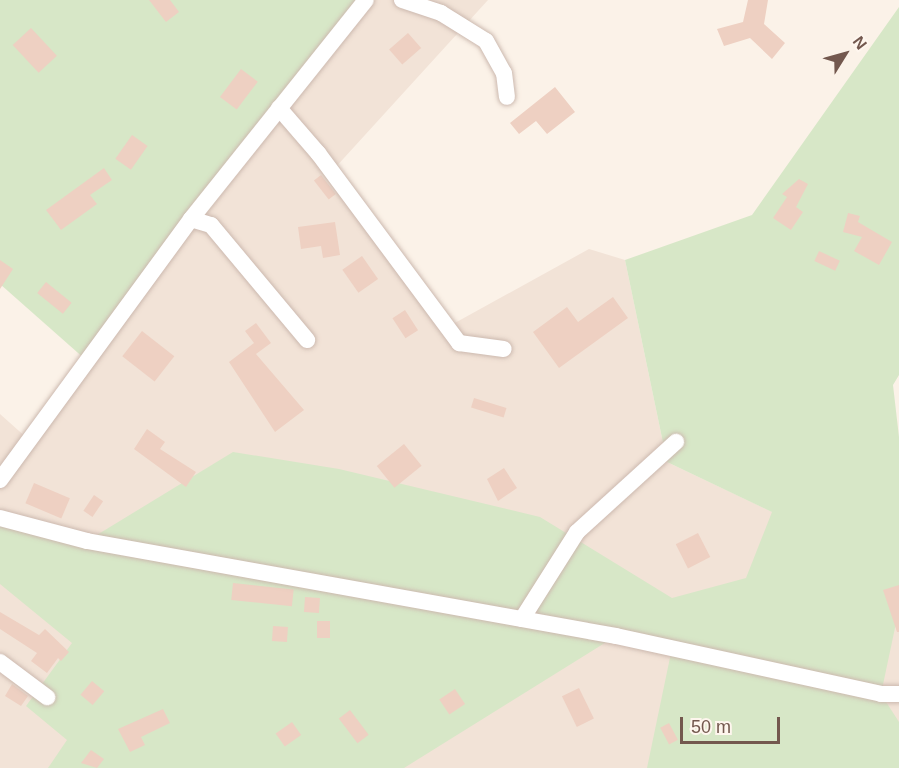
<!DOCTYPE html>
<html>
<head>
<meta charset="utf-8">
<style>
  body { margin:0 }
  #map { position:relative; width:899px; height:768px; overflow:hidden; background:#fbf2e8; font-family:Helvetica,sans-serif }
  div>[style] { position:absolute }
  .residential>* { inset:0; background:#f2e3d7 }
  .green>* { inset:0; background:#d7e7c7 }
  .building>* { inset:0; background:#eed0c2; transform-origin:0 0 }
  .roads { filter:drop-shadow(0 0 2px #ccb9af) drop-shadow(0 0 2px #ccb9af) }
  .minor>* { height:16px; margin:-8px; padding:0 8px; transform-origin:8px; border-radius:8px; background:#fff }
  span { translate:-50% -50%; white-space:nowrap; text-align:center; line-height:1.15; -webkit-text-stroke:4.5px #fef6ee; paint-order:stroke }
  .north { position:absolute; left:815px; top:24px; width:60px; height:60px; -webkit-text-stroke:4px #fef6ee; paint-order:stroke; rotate:53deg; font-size:16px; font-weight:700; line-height:24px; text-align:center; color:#73584e }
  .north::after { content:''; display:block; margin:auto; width:21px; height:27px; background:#73584e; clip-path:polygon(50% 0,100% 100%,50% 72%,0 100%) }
  .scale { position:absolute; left:680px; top:717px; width:100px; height:27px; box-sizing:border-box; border:3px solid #73584e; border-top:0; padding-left:8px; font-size:18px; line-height:21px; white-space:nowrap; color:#73584e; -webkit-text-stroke:4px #fef6ee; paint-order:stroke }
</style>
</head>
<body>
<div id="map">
  <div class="residential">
    <i style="clip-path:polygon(362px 0,488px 0,334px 169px,453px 324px,589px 249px,625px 260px,667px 462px,819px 534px,899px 546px,899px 768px,0 768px,0 414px,28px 439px)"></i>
  </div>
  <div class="green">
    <i style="clip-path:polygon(0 0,362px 0,86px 360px,0 284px)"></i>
    <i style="clip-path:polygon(899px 7px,899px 375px,893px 385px,899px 437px,899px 609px,881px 694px,899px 722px,899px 768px,647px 768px,672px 648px,616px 636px,404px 768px,48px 768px,67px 740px,26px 706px,72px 643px,0 584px,0 518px,87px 541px,233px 452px,339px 469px,540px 517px,672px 598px,746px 578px,772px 512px,667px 462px,625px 260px,752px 215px)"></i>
  </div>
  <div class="building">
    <i style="clip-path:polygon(149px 0,170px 0,179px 12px,166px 22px)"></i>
    <i style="clip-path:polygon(748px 0,768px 0,764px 24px,785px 43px,772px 59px,750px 38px,724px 46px,717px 29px,743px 22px)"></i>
    <i style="left:31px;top:28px;width:38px;height:25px;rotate:47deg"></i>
    <i style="left:408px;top:33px;width:20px;height:25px;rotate:49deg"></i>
    <i style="left:241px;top:69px;width:21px;height:35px;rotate:37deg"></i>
    <i style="clip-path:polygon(555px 87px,575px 112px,547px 134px,536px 121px,519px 134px,510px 123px)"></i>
    <i style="left:132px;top:135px;width:19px;height:29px;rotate:35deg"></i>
    <i style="clip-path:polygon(104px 168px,112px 180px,90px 195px,97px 204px,61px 230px,46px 210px)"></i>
    <i style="left:321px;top:175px;width:24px;height:9px;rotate:52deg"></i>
    <i style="clip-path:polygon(799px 179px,808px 184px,796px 207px,803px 212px,791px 230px,773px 218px,787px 197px,782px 194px)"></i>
    <i style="clip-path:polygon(848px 213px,860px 216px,858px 222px,892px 242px,879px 265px,854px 251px,862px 237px,843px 232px)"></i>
    <i style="clip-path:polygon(335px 222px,340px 255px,323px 258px,321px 246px,301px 249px,298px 227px)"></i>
    <i style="left:819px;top:251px;width:23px;height:11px;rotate:25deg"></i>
    <i style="left:362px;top:256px;width:28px;height:24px;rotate:55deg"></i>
    <i style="clip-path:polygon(0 260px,13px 269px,0 289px)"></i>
    <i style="left:46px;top:282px;width:33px;height:14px;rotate:39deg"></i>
    <i style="clip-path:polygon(613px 297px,628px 318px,559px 368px,533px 332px,567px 307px,578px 322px)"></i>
    <i style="left:405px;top:310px;width:24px;height:15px;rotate:57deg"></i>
    <i style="clip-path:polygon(256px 323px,271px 343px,256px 354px,304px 410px,275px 432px,229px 362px,254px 343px,245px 331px)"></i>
    <i style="left:142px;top:331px;width:41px;height:32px;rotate:38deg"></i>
    <i style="left:474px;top:398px;width:34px;height:10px;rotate:17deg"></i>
    <i style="clip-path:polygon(147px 429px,165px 442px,160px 449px,196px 472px,186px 487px,134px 449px)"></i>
    <i style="left:404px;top:444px;width:28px;height:35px;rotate:51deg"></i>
    <i style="clip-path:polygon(504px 468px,517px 488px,498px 501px,487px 479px)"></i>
    <i style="left:34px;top:483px;width:39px;height:22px;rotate:23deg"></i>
    <i style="left:94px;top:495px;width:11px;height:19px;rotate:34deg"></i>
    <i style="left:698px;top:533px;width:27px;height:25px;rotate:63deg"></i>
    <i style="left:233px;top:583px;width:61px;height:17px;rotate:6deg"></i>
    <i style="clip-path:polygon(899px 585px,899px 632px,897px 632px,883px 590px)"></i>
    <i style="left:305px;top:597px;width:15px;height:15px;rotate:4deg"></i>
    <i style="clip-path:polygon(0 612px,39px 635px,45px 629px,69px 652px,61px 661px,58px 658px,47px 673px,31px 661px,37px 653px,0 629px)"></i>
    <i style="left:317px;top:621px;width:13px;height:17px"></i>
    <i style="left:273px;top:626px;width:15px;height:15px;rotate:4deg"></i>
    <i style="left:92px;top:681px;width:16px;height:18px;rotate:40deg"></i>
    <i style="clip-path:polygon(12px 684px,28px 696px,21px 706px,5px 696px)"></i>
    <i style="left:579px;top:688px;width:34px;height:19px;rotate:64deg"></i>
    <i style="left:455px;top:689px;width:18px;height:19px;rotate:56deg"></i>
    <i style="clip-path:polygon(163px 709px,170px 723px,141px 737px,145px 745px,130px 752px,118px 729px)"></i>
    <i style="left:350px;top:710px;width:31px;height:14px;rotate:53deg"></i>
    <i style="left:292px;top:722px;width:16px;height:20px;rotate:55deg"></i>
    <i style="left:669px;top:723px;width:19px;height:10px;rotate:62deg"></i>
    <i style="clip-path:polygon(91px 750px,104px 759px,97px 768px,81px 763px)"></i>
  </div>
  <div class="roads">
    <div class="minor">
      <i style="left:402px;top:0;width:41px;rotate:18.4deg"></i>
      <i style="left:441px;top:13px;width:53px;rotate:31.9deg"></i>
      <i style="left:486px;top:41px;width:37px;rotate:61deg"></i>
      <i style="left:504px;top:73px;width:24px;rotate:83deg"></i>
      <i style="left:279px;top:108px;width:60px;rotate:49.1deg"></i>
      <i style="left:318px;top:153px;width:237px;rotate:53.4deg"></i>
      <i style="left:459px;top:343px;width:45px;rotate:7.6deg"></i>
      <i style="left:191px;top:219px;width:21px;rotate:17deg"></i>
      <i style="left:211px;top:225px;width:150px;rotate:50.1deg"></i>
      <i style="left:0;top:480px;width:323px;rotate:-53.8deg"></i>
      <i style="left:191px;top:219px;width:280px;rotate:-51.4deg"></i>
      <i style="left:0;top:518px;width:90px;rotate:14.8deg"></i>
      <i style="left:87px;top:541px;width:537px;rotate:10.18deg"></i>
      <i style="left:616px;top:636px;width:271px;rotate:12.3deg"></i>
      <i style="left:881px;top:694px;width:18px"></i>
      <i style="left:522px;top:619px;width:103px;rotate:-57.7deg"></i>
      <i style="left:577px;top:532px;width:134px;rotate:-42.3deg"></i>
      <i style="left:0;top:662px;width:59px;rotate:36.7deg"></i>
    </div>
  </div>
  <div class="north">N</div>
  <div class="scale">50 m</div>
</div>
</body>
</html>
